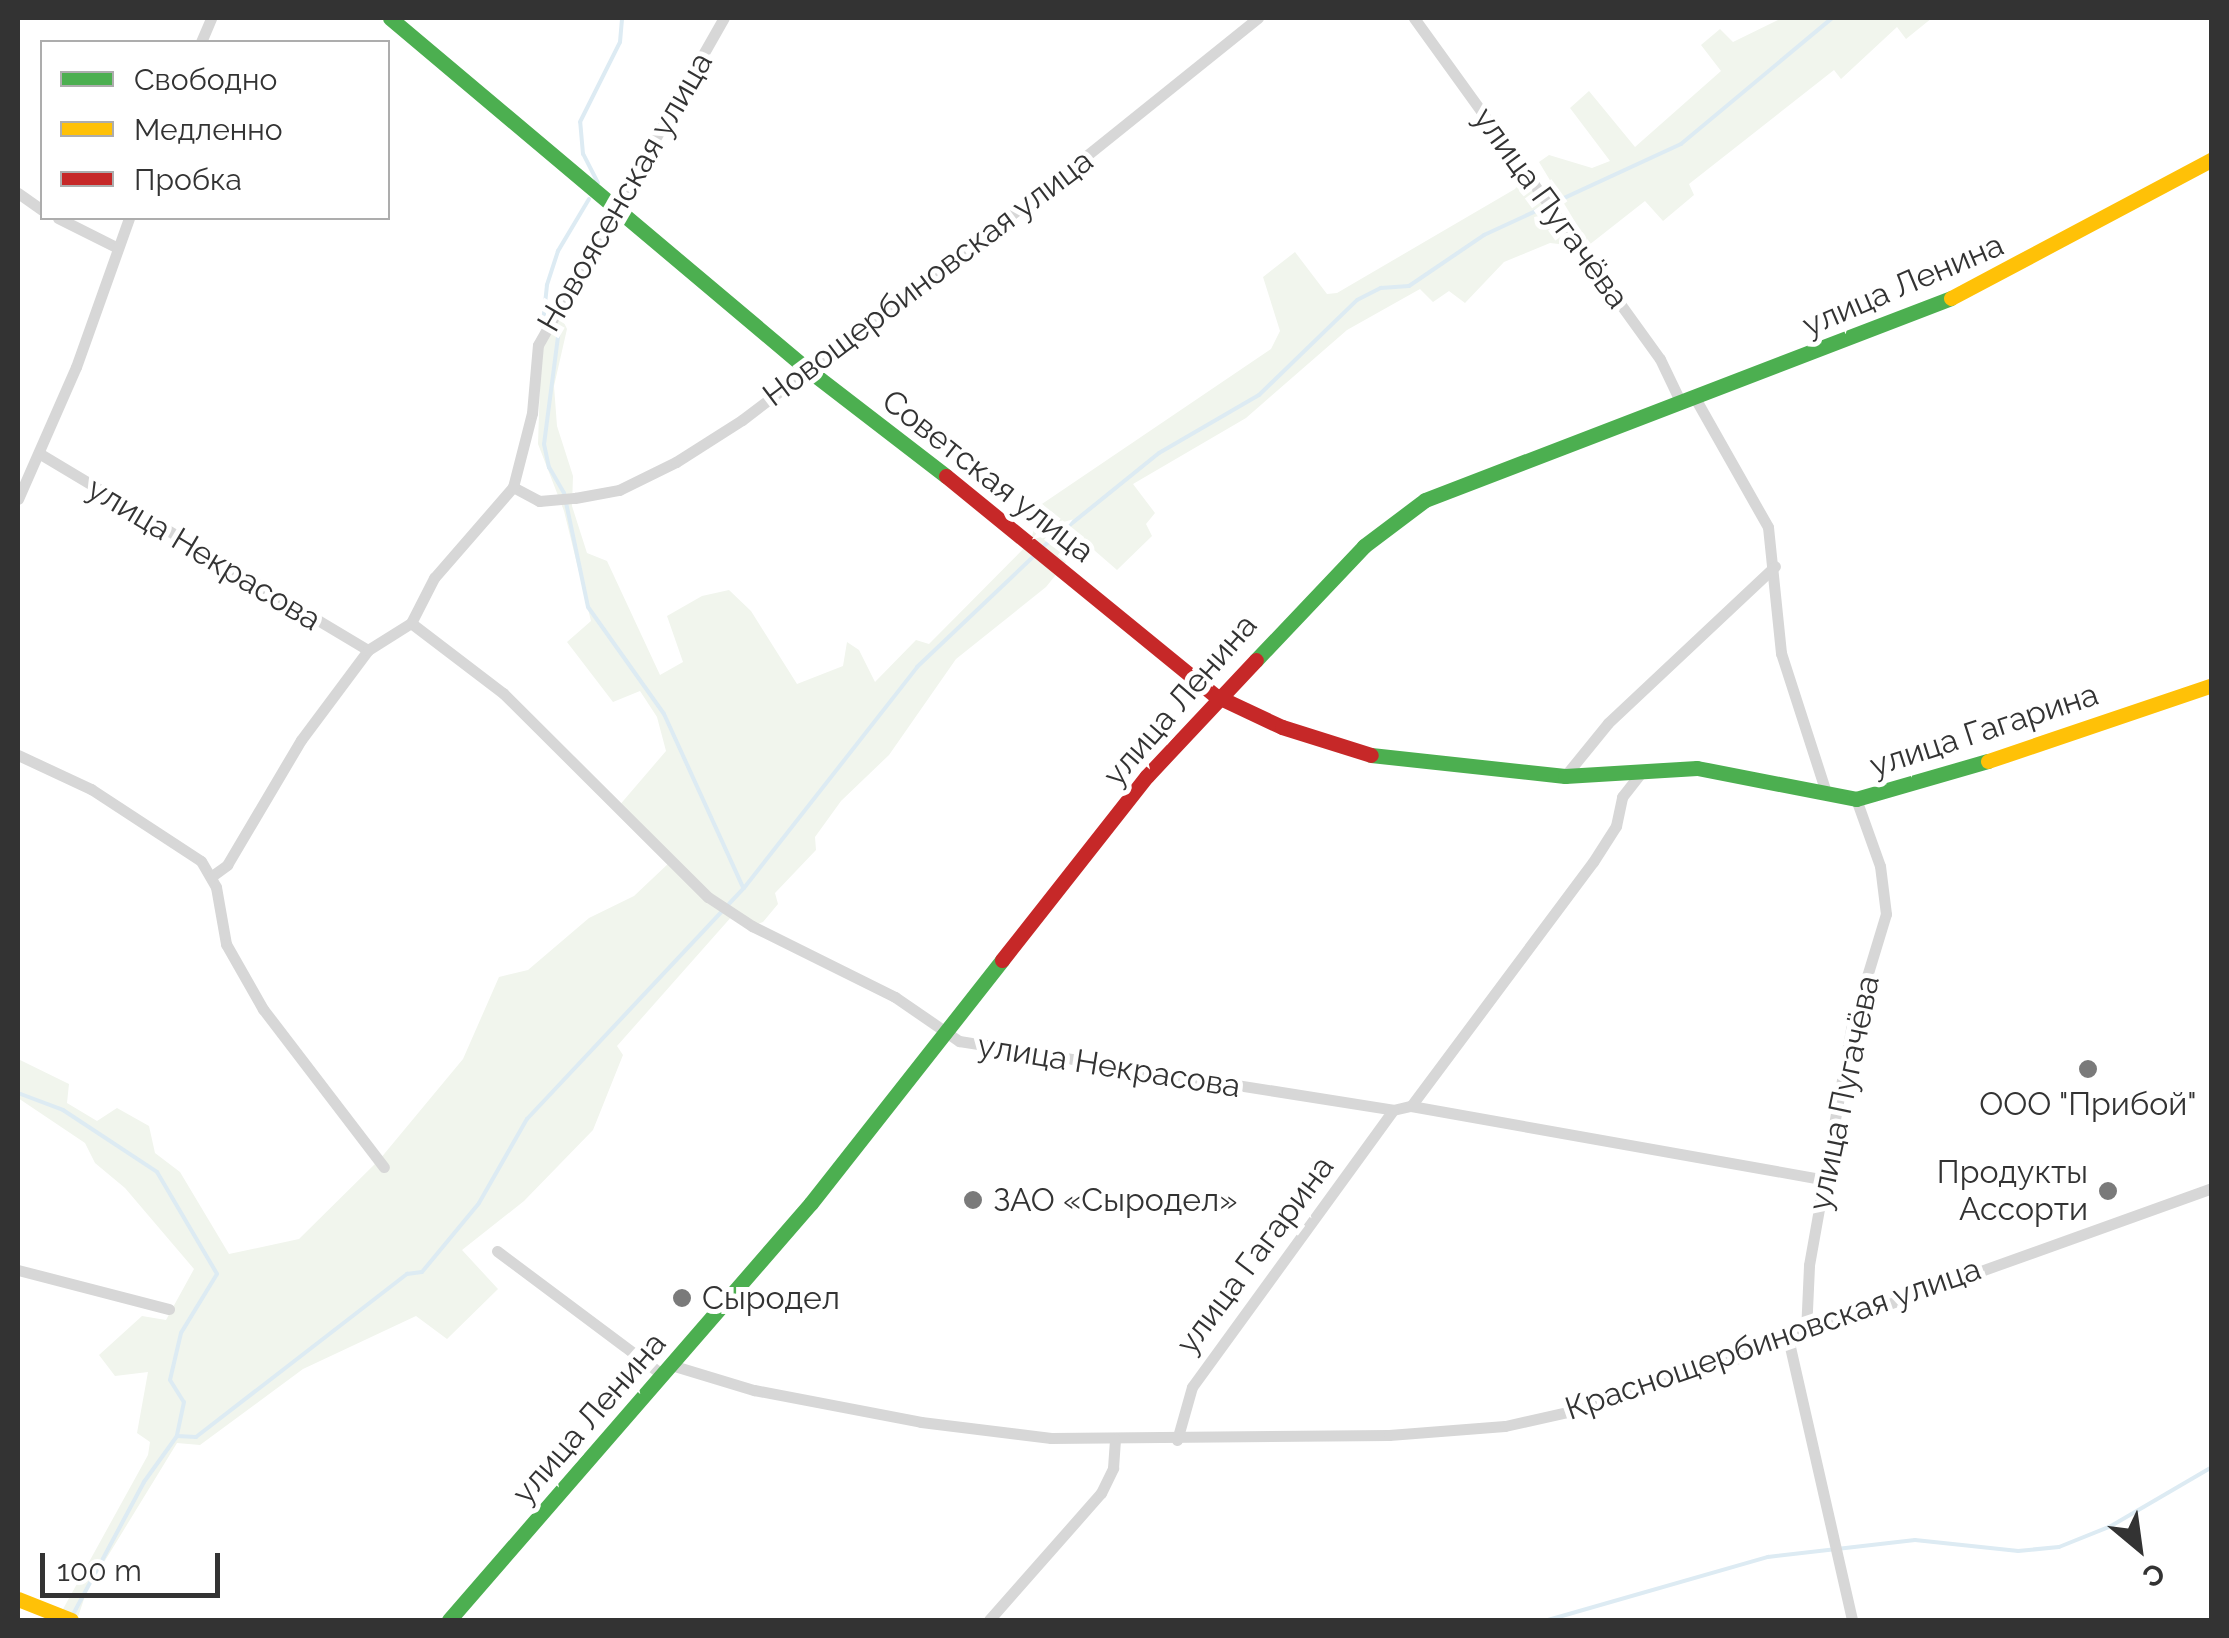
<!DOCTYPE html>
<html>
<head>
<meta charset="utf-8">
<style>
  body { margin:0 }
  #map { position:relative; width:2229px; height:1638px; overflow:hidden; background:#fff; font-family:Raleway,sans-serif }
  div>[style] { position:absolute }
  .green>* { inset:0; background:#f1f5ed }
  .stream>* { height:4px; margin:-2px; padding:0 2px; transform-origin:2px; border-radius:2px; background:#ddebf3 }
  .street>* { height:11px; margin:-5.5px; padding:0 5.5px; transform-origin:5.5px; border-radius:5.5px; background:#d7d7d7 }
  .fast>* { height:15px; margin:-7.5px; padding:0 7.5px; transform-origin:7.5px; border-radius:7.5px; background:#4caf50 }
  .slow>* { height:15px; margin:-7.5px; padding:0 7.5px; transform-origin:7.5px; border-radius:7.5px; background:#ffc107 }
  .jam>* { height:15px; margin:-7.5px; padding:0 7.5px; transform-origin:7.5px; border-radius:7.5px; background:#c62828 }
  .dots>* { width:28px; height:28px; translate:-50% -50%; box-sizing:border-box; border:5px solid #fff; border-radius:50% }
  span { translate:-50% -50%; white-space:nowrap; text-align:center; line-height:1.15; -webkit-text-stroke:10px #fff; paint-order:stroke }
  .street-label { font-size:32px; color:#333 }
  .poi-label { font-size:32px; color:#333 }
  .right { translate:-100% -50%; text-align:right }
  .left { translate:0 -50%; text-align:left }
  .frame { position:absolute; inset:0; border:20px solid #333; pointer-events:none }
  .legend { position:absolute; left:40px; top:40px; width:350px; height:180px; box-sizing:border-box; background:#fff; border:2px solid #adadad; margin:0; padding:12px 18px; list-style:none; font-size:30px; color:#333 }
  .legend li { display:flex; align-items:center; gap:20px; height:50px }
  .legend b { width:50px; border:2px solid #adadad }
  .north { position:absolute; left:2089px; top:1498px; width:100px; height:100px; -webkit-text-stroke:8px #fff; paint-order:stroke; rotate:151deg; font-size:28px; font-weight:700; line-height:40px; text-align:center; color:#333 }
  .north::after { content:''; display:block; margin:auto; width:35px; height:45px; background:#333; clip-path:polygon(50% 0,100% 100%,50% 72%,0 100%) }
  .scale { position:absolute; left:40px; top:1553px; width:180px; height:45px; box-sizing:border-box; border:5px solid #333; border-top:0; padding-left:12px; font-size:30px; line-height:35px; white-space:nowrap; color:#333; -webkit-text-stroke:8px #fff; paint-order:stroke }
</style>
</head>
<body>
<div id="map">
  <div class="green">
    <i style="clip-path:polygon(1782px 18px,1932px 18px,1906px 39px,1897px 27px,1841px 79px,1834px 70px,1689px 184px,1694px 195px,1663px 221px,1645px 201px,1589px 245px,1539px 162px,1549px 155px,1592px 168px,1610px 161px,1570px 108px,1589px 91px,1635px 147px,1721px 71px,1701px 45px,1720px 29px,1733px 42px)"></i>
    <i style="clip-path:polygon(1526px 173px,1576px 246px,1550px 243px,1504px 262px,1465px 303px,1449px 291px,1433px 302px,1420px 289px,1347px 330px,1246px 418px,1133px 484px,1155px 513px,1146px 524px,1152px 536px,1117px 570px,1079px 537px,1066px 548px,1071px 556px,1046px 587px,956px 659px,889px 755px,841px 801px,815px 837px,816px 850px,775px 893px,778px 904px,763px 922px,752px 926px,733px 915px,617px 1046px,623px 1055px,593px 1130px,524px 1201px,462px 1250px,498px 1289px,447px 1339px,416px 1316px,303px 1369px,200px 1445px,177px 1443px,87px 1590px,77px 1620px,57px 1620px,148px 1455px,150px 1442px,137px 1433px,148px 1372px,115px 1376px,99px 1355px,142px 1316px,166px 1320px,194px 1269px,125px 1188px,95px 1163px,85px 1143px,18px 1098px,18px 1059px,69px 1084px,67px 1103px,97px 1121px,117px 1108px,149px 1126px,155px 1153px,180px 1172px,229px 1254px,299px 1239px,380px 1159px,463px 1059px,499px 977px,528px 970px,589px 918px,634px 896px,670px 862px,618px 807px,666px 751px,657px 717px,640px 691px,613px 702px,567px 642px,591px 621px,564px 511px,538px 444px,541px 353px,557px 308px,567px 329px,554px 386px,557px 426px,573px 476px,572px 506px,587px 553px,607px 561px,660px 675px,683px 662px,667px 616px,702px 596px,729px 590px,751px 611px,797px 684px,843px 666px,847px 642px,859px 650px,875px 682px,916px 640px,929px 644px,1031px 541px,1039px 506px,1271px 349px,1280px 331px,1263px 277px,1295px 252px,1327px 294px,1337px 293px,1515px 189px)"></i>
  </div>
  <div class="stream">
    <i style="left:598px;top:183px;width:33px;rotate:-117deg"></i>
    <i style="left:583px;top:154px;width:32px;rotate:-95deg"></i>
    <i style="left:580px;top:122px;width:89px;rotate:-63.4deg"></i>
    <i style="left:620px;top:42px;width:24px;rotate:-85deg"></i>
    <i style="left:589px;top:199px;width:61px;rotate:120.8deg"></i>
    <i style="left:558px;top:251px;width:36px;rotate:108deg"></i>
    <i style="left:547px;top:285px;width:39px;rotate:96deg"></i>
    <i style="left:543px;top:324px;width:17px;rotate:17deg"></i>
    <i style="left:559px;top:329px;width:116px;rotate:97.4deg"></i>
    <i style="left:544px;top:444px;width:24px;rotate:78deg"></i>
    <i style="left:549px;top:467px;width:30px;rotate:60deg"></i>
    <i style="left:564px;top:493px;width:116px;rotate:78.1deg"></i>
    <i style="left:588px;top:607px;width:131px;rotate:54.6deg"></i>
    <i style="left:664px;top:714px;width:190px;rotate:65.5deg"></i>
    <i style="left:1045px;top:545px;width:146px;rotate:-38.9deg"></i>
    <i style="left:1159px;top:453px;width:116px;rotate:-30.1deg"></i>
    <i style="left:1259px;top:395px;width:136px;rotate:-44.1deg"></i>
    <i style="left:1357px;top:300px;width:27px;rotate:-27deg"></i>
    <i style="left:1381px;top:288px;width:28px;rotate:-4deg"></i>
    <i style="left:1409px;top:286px;width:91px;rotate:-34.2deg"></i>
    <i style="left:1484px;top:235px;width:217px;rotate:-24.8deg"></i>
    <i style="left:1681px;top:144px;width:197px;rotate:-39.8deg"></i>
    <i style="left:18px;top:1093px;width:48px;rotate:20.7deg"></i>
    <i style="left:63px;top:1110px;width:113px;rotate:33.4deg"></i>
    <i style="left:157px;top:1172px;width:118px;rotate:59.5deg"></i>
    <i style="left:217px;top:1274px;width:69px;rotate:121.4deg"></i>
    <i style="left:181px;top:1333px;width:48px;rotate:103.2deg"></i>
    <i style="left:170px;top:1380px;width:26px;rotate:58deg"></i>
    <i style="left:184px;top:1402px;width:35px;rotate:102deg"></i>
    <i style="left:177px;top:1436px;width:57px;rotate:125.7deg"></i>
    <i style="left:144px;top:1482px;width:152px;rotate:118.2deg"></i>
    <i style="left:177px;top:1436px;width:19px;rotate:3deg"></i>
    <i style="left:196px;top:1437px;width:267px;rotate:-37.7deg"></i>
    <i style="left:407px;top:1274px;width:15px;rotate:-8deg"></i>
    <i style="left:422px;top:1272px;width:89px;rotate:-50.4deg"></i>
    <i style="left:479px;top:1203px;width:97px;rotate:-60.3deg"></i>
    <i style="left:527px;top:1119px;width:317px;rotate:-46.8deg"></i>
    <i style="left:744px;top:888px;width:281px;rotate:-51.9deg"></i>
    <i style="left:917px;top:667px;width:167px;rotate:-43.5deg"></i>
    <i style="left:1548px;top:1620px;width:229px;rotate:-16deg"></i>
    <i style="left:1768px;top:1557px;width:148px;rotate:-6.6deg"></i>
    <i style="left:1915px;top:1540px;width:104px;rotate:6.1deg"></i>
    <i style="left:2018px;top:1551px;width:41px;rotate:-5.6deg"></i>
    <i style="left:2059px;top:1547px;width:56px;rotate:-22deg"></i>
    <i style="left:2111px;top:1526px;width:117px;rotate:-30.3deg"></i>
  </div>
  <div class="street">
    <i style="left:1414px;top:18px;width:420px;rotate:54.2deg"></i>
    <i style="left:1660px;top:359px;width:49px;rotate:64.5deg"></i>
    <i style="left:201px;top:42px;width:26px;rotate:-67deg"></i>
    <i style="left:18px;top:193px;width:29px;rotate:35deg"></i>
    <i style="left:58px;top:218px;width:65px;rotate:26.6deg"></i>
    <i style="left:1695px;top:398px;width:148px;rotate:60.5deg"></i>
    <i style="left:1768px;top:527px;width:127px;rotate:84.1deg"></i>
    <i style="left:1781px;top:653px;width:146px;rotate:72.1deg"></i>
    <i style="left:42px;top:455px;width:380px;rotate:30.9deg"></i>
    <i style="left:513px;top:487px;width:30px;rotate:28deg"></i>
    <i style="left:539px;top:501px;width:36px;rotate:-5deg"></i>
    <i style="left:575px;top:498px;width:45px;rotate:-10.3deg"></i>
    <i style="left:619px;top:490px;width:64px;rotate:-26.2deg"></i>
    <i style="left:676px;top:462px;width:78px;rotate:-32.5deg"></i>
    <i style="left:742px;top:420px;width:387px;rotate:-37.3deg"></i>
    <i style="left:1050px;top:185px;width:267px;rotate:-38.8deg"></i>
    <i style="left:18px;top:499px;width:144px;rotate:-66.3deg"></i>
    <i style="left:76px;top:367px;width:158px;rotate:-70.4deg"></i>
    <i style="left:411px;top:623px;width:116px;rotate:37.3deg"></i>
    <i style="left:503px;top:693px;width:289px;rotate:44.9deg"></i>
    <i style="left:708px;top:897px;width:53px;rotate:33.4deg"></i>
    <i style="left:752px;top:926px;width:160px;rotate:26.4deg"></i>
    <i style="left:895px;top:997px;width:78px;rotate:34.5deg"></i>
    <i style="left:959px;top:1041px;width:439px;rotate:9deg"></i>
    <i style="left:1393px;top:1110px;width:18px;rotate:-13deg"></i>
    <i style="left:1411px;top:1106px;width:421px;rotate:10.1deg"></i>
    <i style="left:18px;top:755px;width:81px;rotate:25deg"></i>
    <i style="left:91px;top:789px;width:131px;rotate:33.2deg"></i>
    <i style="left:201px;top:861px;width:30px;rotate:60deg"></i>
    <i style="left:216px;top:887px;width:58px;rotate:80deg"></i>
    <i style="left:226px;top:944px;width:75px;rotate:60.4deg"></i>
    <i style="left:263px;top:1009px;width:199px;rotate:52.6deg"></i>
    <i style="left:1565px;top:776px;width:68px;rotate:-50.9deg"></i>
    <i style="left:1608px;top:723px;width:229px;rotate:-43.2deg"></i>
    <i style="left:212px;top:876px;width:19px;rotate:-36deg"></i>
    <i style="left:227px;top:865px;width:145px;rotate:-59.4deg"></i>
    <i style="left:301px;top:740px;width:112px;rotate:-53.3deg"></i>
    <i style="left:368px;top:650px;width:51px;rotate:-32.1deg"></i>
    <i style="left:411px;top:623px;width:51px;rotate:-62.9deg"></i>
    <i style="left:434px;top:578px;width:121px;rotate:-49deg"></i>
    <i style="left:513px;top:487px;width:76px;rotate:-75.6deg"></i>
    <i style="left:532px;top:413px;width:68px;rotate:-85deg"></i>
    <i style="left:538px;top:345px;width:376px;rotate:-60.4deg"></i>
    <i style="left:1411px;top:1106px;width:304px;rotate:-53.3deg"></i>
    <i style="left:1593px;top:862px;width:43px;rotate:-57.4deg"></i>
    <i style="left:1616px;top:826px;width:30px;rotate:-78deg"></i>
    <i style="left:1622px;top:797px;width:33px;rotate:-52deg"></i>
    <i style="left:497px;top:1251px;width:207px;rotate:36.8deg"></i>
    <i style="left:18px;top:1270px;width:156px;rotate:14.5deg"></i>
    <i style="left:1806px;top:1332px;width:67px;rotate:-87.4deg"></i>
    <i style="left:1809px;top:1265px;width:240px;rotate:-79.9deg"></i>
    <i style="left:1851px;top:1029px;width:120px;rotate:-73.1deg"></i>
    <i style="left:1886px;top:914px;width:48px;rotate:-97.1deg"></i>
    <i style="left:1880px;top:866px;width:71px;rotate:-109.7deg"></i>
    <i style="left:1788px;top:1338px;width:289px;rotate:77.2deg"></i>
    <i style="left:671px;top:1365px;width:87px;rotate:16.8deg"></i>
    <i style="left:754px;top:1390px;width:170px;rotate:10.8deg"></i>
    <i style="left:921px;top:1422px;width:131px;rotate:7deg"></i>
    <i style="left:1051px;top:1438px;width:338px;rotate:-0.5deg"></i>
    <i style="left:1389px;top:1435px;width:116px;rotate:-4.4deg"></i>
    <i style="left:1505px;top:1426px;width:100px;rotate:-12.7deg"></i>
    <i style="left:1603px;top:1404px;width:119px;rotate:-18.6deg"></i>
    <i style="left:1716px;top:1366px;width:527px;rotate:-19.74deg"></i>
    <i style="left:1177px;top:1440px;width:55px;rotate:-74.2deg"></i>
    <i style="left:1192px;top:1387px;width:342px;rotate:-54deg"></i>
    <i style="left:989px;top:1620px;width:169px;rotate:-48.6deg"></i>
    <i style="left:1101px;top:1493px;width:28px;rotate:-64deg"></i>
    <i style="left:1113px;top:1468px;width:29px;rotate:-86deg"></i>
  </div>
  <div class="fast">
    <i style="left:390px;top:18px;width:545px;rotate:40.09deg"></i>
    <i style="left:807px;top:369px;width:175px;rotate:37.6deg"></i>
    <i style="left:1256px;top:660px;width:157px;rotate:-46.5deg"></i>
    <i style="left:1364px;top:546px;width:76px;rotate:-37deg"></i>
    <i style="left:1425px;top:500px;width:563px;rotate:-21.01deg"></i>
    <i style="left:1371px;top:755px;width:195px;rotate:6.2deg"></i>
    <i style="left:1565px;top:776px;width:132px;rotate:-3.5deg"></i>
    <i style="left:1697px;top:768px;width:162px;rotate:11deg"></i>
    <i style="left:1856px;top:799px;width:137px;rotate:-16.1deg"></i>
    <i style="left:449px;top:1620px;width:552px;rotate:-49.04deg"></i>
    <i style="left:811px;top:1203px;width:309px;rotate:-51.8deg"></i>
  </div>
  <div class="slow">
    <i style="left:1951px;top:298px;width:296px;rotate:-28deg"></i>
    <i style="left:1988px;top:761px;width:237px;rotate:-18.7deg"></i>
    <i style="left:18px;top:1599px;width:57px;rotate:21.6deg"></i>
  </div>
  <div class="jam">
    <i style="left:946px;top:476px;width:348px;rotate:39.2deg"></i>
    <i style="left:1216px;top:696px;width:73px;rotate:25.2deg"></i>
    <i style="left:1282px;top:727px;width:93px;rotate:17.5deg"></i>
    <i style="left:1002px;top:960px;width:234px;rotate:-51.8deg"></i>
    <i style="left:1147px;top:776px;width:159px;rotate:-46.8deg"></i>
  </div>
  <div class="dots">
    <i style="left:2088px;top:1069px;background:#7a7a7a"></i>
    <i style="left:2108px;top:1191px;background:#7a7a7a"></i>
    <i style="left:973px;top:1200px;background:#7a7a7a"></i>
    <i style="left:682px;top:1298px;background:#7a7a7a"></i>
  </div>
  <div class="street-label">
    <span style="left:625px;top:192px;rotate:-60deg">Новоясенская улица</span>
    <span style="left:1551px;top:208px;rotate:54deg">улица Пугачёва</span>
    <span style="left:928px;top:278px;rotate:-37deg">Новощербиновская улица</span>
    <span style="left:1903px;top:285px;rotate:-23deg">улица Ленина</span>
    <span style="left:988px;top:476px;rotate:38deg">Советская улица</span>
    <span style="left:204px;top:554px;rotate:31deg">улица Некрасова</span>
    <span style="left:1180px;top:700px;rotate:-49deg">улица Ленина</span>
    <span style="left:1984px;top:730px;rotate:-18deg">улица Гагарина</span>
    <span style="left:1109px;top:1066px;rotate:9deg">улица Некрасова</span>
    <span style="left:1844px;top:1093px;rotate:-78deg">улица Пугачёва</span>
    <span style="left:1255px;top:1255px;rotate:-53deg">улица Гагарина</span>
    <span style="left:1773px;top:1339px;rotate:-19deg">Краснощербиновская улица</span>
    <span style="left:589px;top:1418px;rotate:-49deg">улица Ленина</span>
  </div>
  <div class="poi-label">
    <span style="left:2088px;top:1104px">ООО "Прибой"</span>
    <span class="right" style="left:2088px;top:1191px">Продукты<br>Ассорти</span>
    <span class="left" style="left:993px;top:1200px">ЗАО «Сыродел»</span>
    <span class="left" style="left:702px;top:1298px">Сыродел</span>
  </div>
  <div class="frame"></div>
  <ul class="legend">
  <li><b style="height:12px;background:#4caf50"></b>Свободно</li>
  <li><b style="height:12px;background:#ffc107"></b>Медленно</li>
  <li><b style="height:12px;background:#c62828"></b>Пробка</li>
  </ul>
  <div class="north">С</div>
  <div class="scale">100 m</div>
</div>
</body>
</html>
